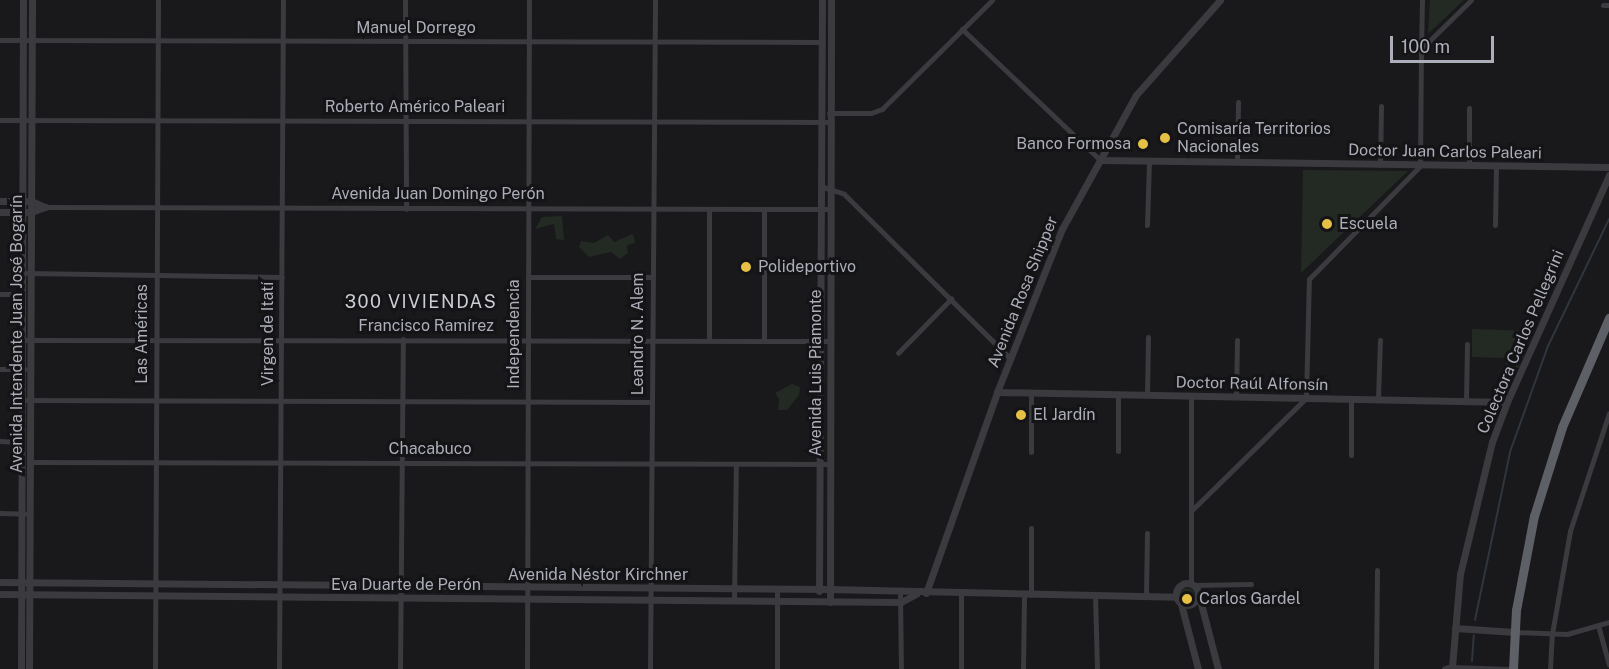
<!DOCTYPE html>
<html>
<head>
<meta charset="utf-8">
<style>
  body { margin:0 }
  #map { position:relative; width:1609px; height:669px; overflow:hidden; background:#19181a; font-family:"Public Sans",sans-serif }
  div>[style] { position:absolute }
  .green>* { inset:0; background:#232a24 }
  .round { border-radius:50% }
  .stream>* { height:2px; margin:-1px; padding:0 1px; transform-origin:1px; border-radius:1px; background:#2f363e }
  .pedestrian>* { height:4.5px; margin:-2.25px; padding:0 2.25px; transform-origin:2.25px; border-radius:2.25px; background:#3a3a3f }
  .minor>* { height:5px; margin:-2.5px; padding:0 2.5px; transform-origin:2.5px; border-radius:2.5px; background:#3a3a3f }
  .tertiary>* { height:7px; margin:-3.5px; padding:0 3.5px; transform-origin:3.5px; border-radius:3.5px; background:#3a3a3f }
  .tertiary>.ring { margin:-3.5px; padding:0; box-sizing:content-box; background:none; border:7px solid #3a3a3f; border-radius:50% }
  .trunk>* { height:9px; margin:-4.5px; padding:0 4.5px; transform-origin:4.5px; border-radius:4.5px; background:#5e6067 }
  .dots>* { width:16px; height:16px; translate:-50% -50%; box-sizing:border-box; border:3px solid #141315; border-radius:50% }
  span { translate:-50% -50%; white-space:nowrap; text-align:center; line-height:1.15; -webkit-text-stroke:6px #141315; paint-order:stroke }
  .street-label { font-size:16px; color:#acaeb9 }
  .poi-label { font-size:16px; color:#acaeb9 }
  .left { translate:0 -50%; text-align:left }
  .right { translate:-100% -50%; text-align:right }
  .neighbourhood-label { font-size:18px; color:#ccced5; letter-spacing:1.5px }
  .scale { position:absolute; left:1390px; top:36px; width:104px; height:27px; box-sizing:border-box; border:3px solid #acaeb9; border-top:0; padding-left:8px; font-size:18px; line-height:21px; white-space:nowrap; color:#acaeb9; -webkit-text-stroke:4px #141315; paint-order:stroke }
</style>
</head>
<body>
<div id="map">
  <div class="green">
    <i style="clip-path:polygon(1430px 0,1464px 0,1428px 34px)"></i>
    <i style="clip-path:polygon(1303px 170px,1408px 171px,1301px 273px)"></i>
    <i style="clip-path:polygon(562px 216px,564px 240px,556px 239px,554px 224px,535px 229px,542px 217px)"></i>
    <i style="clip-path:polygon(633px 234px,635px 243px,627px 245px,628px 253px,620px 259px,611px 252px,589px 257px,579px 247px,581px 241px,594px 243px,608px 235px,614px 242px)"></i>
    <i style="clip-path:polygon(1472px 329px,1534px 331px,1510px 387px,1506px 384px,1506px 358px,1472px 357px)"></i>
    <i style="clip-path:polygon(792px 384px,800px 387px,799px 395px,787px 410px,778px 410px,779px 399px,775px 393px)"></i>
    <i class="round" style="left:1179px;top:588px;width:16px;height:16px"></i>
  </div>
  <div class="stream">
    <i style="left:1475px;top:620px;width:172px;rotate:-78.2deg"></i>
    <i style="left:1510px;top:452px;width:113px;rotate:-70.3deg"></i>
    <i style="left:1548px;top:346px;width:141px;rotate:-64.3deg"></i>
    <i style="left:1472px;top:661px;width:26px;rotate:-86deg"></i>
  </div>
  <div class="pedestrian">
    <i style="left:898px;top:353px;width:76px;rotate:-45.5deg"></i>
  </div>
  <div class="minor">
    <i style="left:405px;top:0;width:209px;rotate:89.7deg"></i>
    <i style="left:1603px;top:5px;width:6px"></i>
    <i style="left:962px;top:29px;width:190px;rotate:43.5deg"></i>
    <i style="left:0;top:40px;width:823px;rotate:0.14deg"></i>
    <i style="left:1421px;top:49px;width:49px;rotate:-88.8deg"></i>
    <i style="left:829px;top:113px;width:42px"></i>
    <i style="left:871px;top:113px;width:12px;rotate:-20deg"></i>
    <i style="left:882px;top:109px;width:155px;rotate:-44.7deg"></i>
    <i style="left:0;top:120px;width:831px;rotate:0.14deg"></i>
    <i style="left:1237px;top:162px;width:60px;rotate:-89deg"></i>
    <i style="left:1380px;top:165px;width:59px;rotate:-89deg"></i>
    <i style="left:1469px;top:166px;width:58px;rotate:-90deg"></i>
    <i style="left:820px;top:186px;width:25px;rotate:18deg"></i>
    <i style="left:844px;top:194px;width:233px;rotate:44.7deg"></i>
    <i style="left:45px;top:207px;width:785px;rotate:0.15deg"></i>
    <i style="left:709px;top:209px;width:131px;rotate:90deg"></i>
    <i style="left:1147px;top:225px;width:65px;rotate:-88.2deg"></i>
    <i style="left:1495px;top:225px;width:59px;rotate:-89deg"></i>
    <i style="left:27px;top:273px;width:255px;rotate:0.9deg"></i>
    <i style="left:528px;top:277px;width:124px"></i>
    <i style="left:0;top:294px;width:22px"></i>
    <i style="left:22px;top:340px;width:807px;rotate:0.07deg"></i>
    <i style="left:764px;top:340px;width:131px;rotate:-90deg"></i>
    <i style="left:0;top:369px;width:25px"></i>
    <i style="left:1147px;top:395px;width:58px;rotate:-89deg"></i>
    <i style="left:1191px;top:396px;width:188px;rotate:90deg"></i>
    <i style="left:1236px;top:397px;width:57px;rotate:-89deg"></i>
    <i style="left:1378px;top:399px;width:59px;rotate:-88.1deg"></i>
    <i style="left:22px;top:400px;width:629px;rotate:0.18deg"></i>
    <i style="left:1466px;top:401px;width:57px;rotate:-89deg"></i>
    <i style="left:0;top:441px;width:22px;rotate:3deg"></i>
    <i style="left:1118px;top:451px;width:56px;rotate:-90deg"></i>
    <i style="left:1031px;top:452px;width:59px;rotate:-90deg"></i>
    <i style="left:1351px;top:455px;width:56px;rotate:-90deg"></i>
    <i style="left:30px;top:462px;width:799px;rotate:0.14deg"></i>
    <i style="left:1192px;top:510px;width:160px;rotate:-44.5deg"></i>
    <i style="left:1306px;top:398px;width:119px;rotate:-88.6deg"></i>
    <i style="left:1309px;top:279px;width:158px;rotate:-45.5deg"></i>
    <i style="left:1420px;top:166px;width:117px;rotate:-89.5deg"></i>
    <i style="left:1421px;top:49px;width:70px;rotate:-44.4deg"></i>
    <i style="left:0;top:513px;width:25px;rotate:2deg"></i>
    <i style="left:1194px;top:585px;width:57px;rotate:-1deg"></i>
    <i style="left:900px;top:592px;width:77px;rotate:89.3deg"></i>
    <i style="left:961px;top:594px;width:75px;rotate:90deg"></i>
    <i style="left:1031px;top:595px;width:67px;rotate:-90deg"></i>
    <i style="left:1095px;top:596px;width:73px;rotate:88.4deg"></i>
    <i style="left:1146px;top:596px;width:63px;rotate:-89.1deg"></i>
    <i style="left:734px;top:601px;width:137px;rotate:-89.2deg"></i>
    <i style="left:1598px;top:625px;width:41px;rotate:74.6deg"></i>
    <i style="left:1515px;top:632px;width:52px;rotate:2.2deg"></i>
    <i style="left:1567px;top:634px;width:44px;rotate:-15.9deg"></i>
    <i style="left:1452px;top:667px;width:59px;rotate:1.9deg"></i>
    <i style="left:155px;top:669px;width:669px;rotate:-89.74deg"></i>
    <i style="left:279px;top:669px;width:669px;rotate:-89.66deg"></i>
    <i style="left:400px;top:669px;width:330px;rotate:-89.5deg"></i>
    <i style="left:527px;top:669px;width:669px;rotate:-89.83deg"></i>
    <i style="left:650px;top:669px;width:669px;rotate:-89.57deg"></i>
    <i style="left:777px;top:669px;width:79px;rotate:-90deg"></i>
    <i style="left:1023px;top:669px;width:74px;rotate:-89.2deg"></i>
    <i style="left:1376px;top:669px;width:99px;rotate:-89.4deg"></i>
    <i style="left:1550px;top:669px;width:35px;rotate:-87deg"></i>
    <i style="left:1552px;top:634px;width:105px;rotate:-80.1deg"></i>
    <i style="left:1570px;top:531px;width:124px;rotate:-71.7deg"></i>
  </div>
  <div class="tertiary">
    <i style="left:1100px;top:160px;width:509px;rotate:0.79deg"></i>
    <i style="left:0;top:201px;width:31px"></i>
    <i style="left:31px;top:201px;width:15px;rotate:23deg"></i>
    <i style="left:0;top:212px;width:31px"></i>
    <i style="left:31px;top:212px;width:15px;rotate:-20deg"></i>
    <i style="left:997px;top:392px;width:510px;rotate:1.12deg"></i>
    <i style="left:0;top:582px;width:829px;rotate:0.48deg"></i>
    <i style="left:829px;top:589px;width:347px;rotate:1.3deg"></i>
    <i class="ring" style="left:1176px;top:583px;width:15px;height:15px"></i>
    <i style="left:819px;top:591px;width:591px;rotate:-89.71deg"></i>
    <i style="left:926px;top:593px;width:213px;rotate:-70.5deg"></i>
    <i style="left:997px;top:392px;width:175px;rotate:-68.3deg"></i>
    <i style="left:1062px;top:229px;width:153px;rotate:-61.1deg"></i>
    <i style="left:1136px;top:95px;width:127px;rotate:-48.5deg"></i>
    <i style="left:0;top:594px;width:901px;rotate:0.51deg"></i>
    <i style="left:901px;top:602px;width:17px;rotate:-28deg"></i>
    <i style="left:1199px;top:596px;width:75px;rotate:75.4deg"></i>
    <i style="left:830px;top:602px;width:602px;rotate:-89.9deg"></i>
    <i style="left:1181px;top:604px;width:67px;rotate:75.3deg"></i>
    <i style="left:1455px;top:628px;width:60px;rotate:3.8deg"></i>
    <i style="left:21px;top:669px;width:669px;rotate:-89.83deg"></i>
    <i style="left:29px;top:669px;width:669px;rotate:-89.74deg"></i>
    <i style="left:1445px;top:669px;width:7px;rotate:-16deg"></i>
    <i style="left:1452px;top:667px;width:93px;rotate:-85.1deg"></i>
    <i style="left:1460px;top:574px;width:136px;rotate:-76.4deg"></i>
    <i style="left:1492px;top:442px;width:43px;rotate:-69.4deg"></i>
    <i style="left:1507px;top:402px;width:249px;rotate:-65.8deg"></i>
  </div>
  <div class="trunk">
    <i style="left:1513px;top:669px;width:59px;rotate:-87.1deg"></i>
    <i style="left:1516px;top:610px;width:96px;rotate:-79.2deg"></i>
    <i style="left:1534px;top:516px;width:93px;rotate:-72.5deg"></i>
    <i style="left:1562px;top:427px;width:119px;rotate:-66.7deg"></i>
  </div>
  <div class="dots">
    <i style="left:1165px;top:138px;background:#e6bf45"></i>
    <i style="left:1143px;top:144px;background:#e6bf45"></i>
    <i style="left:1327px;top:224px;background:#e6bf45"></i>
    <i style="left:746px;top:267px;background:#e6bf45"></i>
    <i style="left:1021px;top:415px;background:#e6bf45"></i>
    <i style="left:1187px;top:599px;background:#e6bf45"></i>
  </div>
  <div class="street-label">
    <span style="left:416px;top:28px">Manuel Dorrego</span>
    <span style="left:415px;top:107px">Roberto Américo Paleari</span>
    <span style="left:1445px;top:152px;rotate:1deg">Doctor Juan Carlos Paleari</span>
    <span style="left:438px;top:194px">Avenida Juan Domingo Perón</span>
    <span style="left:1023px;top:292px;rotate:-68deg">Avenida Rosa Shipper</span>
    <span style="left:426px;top:326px">Francisco Ramírez</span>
    <span style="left:17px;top:334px;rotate:-90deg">Avenida Intendente Juan José Bogarín</span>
    <span style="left:142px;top:334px;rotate:-90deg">Las Américas</span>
    <span style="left:268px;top:334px;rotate:-90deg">Virgen de Itatí</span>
    <span style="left:514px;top:334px;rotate:-90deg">Independencia</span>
    <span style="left:638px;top:334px;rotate:-90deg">Leandro N. Alem</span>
    <span style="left:1521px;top:342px;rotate:-67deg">Colectora Carlos Pellegrini</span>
    <span style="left:816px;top:373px;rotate:-90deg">Avenida Luis Piamonte</span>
    <span style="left:1252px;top:384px;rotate:1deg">Doctor Raúl Alfonsín</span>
    <span style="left:430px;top:449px">Chacabuco</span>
    <span style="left:598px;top:575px">Avenida Néstor Kirchner</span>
    <span style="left:406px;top:585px">Eva Duarte de Perón</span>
  </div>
  <div class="poi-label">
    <span class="left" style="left:1177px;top:138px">Comisaría Territorios<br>Nacionales</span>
    <span class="right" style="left:1131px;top:144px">Banco Formosa</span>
    <span class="left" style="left:1339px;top:224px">Escuela</span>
    <span class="left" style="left:758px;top:267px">Polideportivo</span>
    <span class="left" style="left:1033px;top:415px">El Jardín</span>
    <span class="left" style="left:1199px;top:599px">Carlos Gardel</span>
  </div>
  <div class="neighbourhood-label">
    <span style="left:421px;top:302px">300 VIVIENDAS</span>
  </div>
  <div class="scale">100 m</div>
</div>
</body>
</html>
